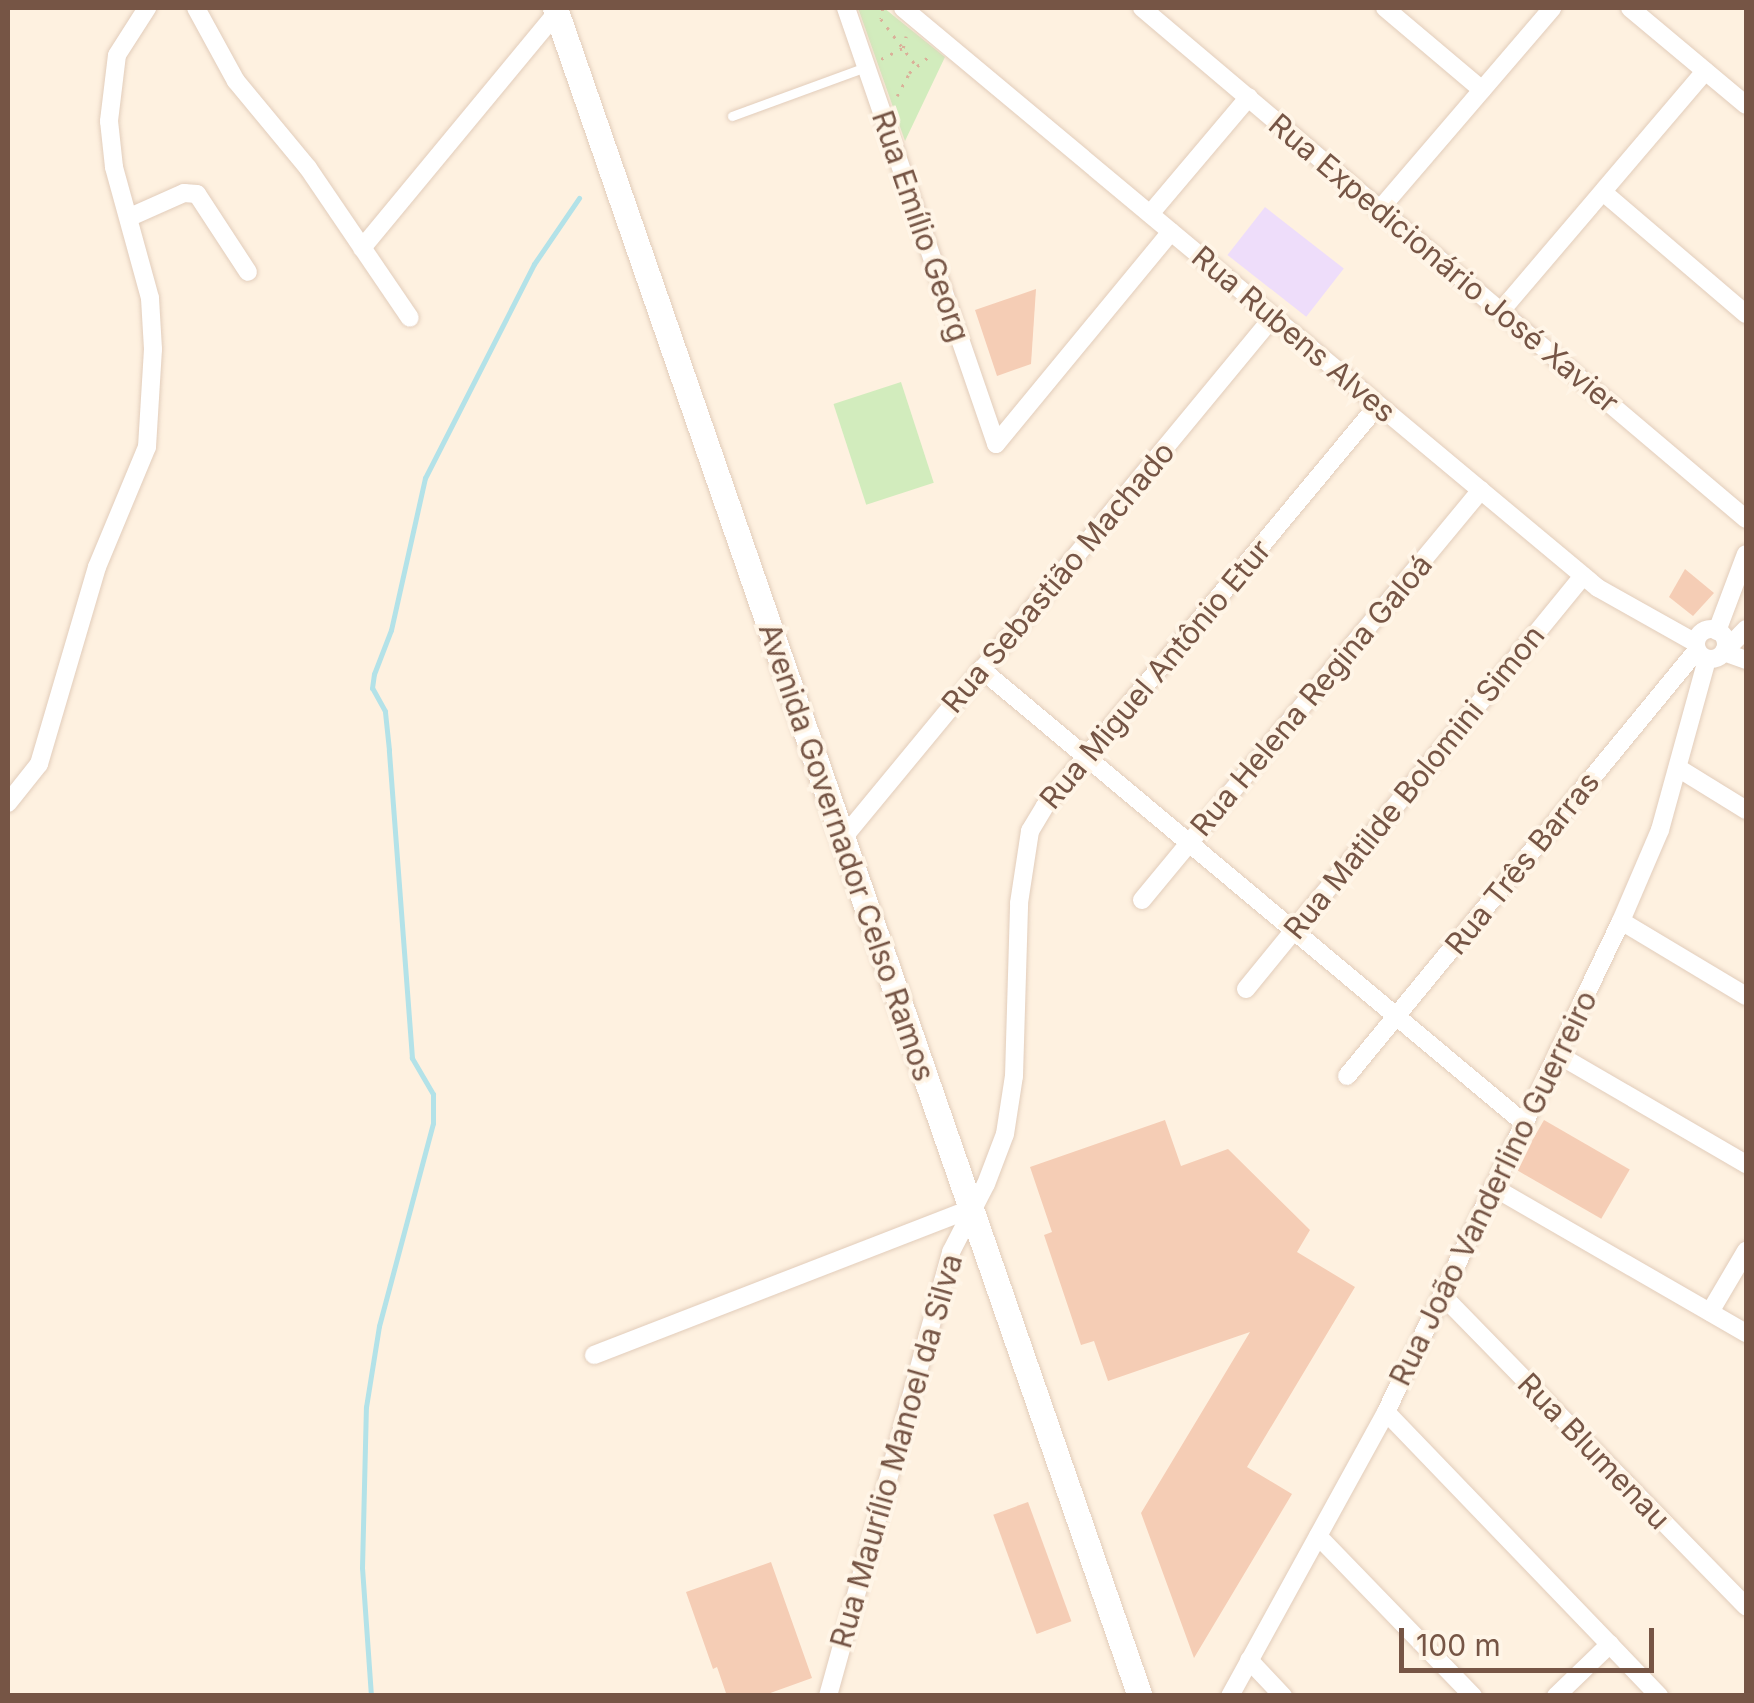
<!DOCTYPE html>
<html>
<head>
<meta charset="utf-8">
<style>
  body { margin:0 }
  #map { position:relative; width:1754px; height:1703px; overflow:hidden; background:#fef1e0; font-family:Inter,sans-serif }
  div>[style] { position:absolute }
  .education>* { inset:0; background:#eeddfa; transform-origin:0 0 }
  .green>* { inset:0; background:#d2ecbd; transform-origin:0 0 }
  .stream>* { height:5px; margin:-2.5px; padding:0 2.5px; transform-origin:2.5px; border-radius:2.5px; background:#b3e2e8 }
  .building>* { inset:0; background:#f5cdb5; transform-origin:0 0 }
  .path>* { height:2.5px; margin-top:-1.25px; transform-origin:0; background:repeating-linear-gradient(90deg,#dab099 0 2.5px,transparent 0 10.5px) }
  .roads { filter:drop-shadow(0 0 2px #e2cdbb) drop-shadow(0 0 2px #e2cdbb) }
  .lane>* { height:9px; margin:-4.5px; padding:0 4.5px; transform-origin:4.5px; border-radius:4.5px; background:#fff }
  .street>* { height:18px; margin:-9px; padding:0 9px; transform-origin:9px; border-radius:9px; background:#fff }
  .street>.ring { margin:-9px; padding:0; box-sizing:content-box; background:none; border:18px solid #fff; border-radius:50% }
  .secondary>* { height:25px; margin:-12.5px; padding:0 12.5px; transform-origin:12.5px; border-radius:12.5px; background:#fff }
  span { translate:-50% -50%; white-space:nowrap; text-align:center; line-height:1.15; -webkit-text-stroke:8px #fff5e7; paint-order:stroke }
  .street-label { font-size:30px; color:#765545 }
  .frame { position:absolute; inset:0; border:10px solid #765545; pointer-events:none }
  .scale { position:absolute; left:1399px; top:1628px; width:255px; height:45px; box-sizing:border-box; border:5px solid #765545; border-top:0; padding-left:12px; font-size:30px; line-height:35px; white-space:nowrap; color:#765545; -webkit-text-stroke:8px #fff5e7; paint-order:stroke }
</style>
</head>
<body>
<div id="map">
  <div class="education">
    <i style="left:1265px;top:207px;width:100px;height:61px;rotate:38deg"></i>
  </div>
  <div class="green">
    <i style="clip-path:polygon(858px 8px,884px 8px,945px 57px,905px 141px)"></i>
    <i style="left:901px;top:382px;width:106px;height:71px;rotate:72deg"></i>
  </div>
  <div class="stream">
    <i style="left:371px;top:1696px;width:128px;rotate:-94deg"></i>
    <i style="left:362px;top:1568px;width:161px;rotate:-88.6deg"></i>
    <i style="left:366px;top:1407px;width:82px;rotate:-80.9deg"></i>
    <i style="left:379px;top:1326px;width:210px;rotate:-75.1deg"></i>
    <i style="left:433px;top:1123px;width:29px;rotate:-90deg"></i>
    <i style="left:433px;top:1094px;width:42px;rotate:-120.3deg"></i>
    <i style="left:412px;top:1058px;width:309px;rotate:-94.3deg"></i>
    <i style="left:389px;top:750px;width:39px;rotate:-96deg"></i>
    <i style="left:385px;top:711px;width:26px;rotate:-119deg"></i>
    <i style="left:372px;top:688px;width:14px;rotate:-82deg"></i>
    <i style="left:374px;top:674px;width:47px;rotate:-68.9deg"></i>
    <i style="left:391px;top:630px;width:156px;rotate:-77.4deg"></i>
    <i style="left:425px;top:478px;width:240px;rotate:-63deg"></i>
    <i style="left:534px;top:264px;width:80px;rotate:-55.7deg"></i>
  </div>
  <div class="building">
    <i style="clip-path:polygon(1036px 289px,1031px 364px,997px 376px,975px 310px)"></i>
    <i style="clip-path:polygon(1685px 569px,1714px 593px,1693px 616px,1669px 597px)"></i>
    <i style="clip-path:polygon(1165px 1120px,1181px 1166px,1228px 1149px,1310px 1230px,1297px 1252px,1355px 1287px,1247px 1467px,1292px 1494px,1194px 1658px,1141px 1513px,1250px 1332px,1108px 1381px,1094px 1341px,1081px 1345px,1044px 1235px,1052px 1232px,1030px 1167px)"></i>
    <i style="left:1544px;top:1120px;width:99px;height:57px;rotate:30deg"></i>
    <i style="left:1028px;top:1502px;width:127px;height:37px;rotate:70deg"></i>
    <i style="clip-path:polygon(771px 1562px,812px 1678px,762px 1696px,727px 1696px,717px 1667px,713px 1669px,686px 1592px)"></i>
  </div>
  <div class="path">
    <i style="left:883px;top:8px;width:11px;rotate:100deg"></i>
    <i style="left:881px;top:19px;width:56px;rotate:52.9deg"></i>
    <i style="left:881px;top:59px;width:25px;rotate:-27deg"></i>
    <i style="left:903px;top:48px;width:12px;rotate:-76deg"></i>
    <i style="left:897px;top:96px;width:26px;rotate:-62deg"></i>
    <i style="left:909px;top:73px;width:26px;rotate:-40deg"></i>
  </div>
  <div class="roads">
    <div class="lane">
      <i style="left:732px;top:116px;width:143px;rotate:-20.1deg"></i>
    </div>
    <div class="street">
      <i style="left:196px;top:8px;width:83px;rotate:61.3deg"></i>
      <i style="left:236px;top:81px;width:113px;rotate:50.4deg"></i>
      <i style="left:308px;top:168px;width:181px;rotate:55.8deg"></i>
      <i style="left:846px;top:8px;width:461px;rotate:71deg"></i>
      <i style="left:903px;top:8px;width:905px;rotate:39.85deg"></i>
      <i style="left:1598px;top:588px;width:112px;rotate:29.3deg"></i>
      <i style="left:1142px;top:8px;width:791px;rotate:40.23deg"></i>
      <i style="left:1385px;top:8px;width:127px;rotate:40.2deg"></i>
      <i style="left:1630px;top:8px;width:151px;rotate:39.9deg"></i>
      <i style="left:1603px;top:192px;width:188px;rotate:40.5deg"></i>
      <i style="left:1380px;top:209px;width:265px;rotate:-49.4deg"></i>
      <i style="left:1150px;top:214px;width:153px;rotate:-49.8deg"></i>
      <i style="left:130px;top:217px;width:59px;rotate:-24deg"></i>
      <i style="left:184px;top:193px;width:13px;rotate:4deg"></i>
      <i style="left:197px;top:194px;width:93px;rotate:56.8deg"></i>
      <i style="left:362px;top:248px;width:306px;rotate:-50.4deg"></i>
      <i style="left:1501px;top:311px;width:315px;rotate:-49.6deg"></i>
      <i style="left:996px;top:444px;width:275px;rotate:-50.5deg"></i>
      <i style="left:1746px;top:629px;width:32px;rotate:134deg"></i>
      <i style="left:1724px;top:652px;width:23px;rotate:20deg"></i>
      <i class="ring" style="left:1696px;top:629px;width:12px;height:12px"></i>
      <i style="left:1717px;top:631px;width:82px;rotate:-69.4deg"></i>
      <i style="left:981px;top:669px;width:708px;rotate:39.9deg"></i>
      <i style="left:1678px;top:768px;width:80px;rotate:31.7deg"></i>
      <i style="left:8px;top:803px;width:50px;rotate:-51.5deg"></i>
      <i style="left:39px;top:764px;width:205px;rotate:-73.6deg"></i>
      <i style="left:97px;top:567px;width:130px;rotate:-67.4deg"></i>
      <i style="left:147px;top:447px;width:98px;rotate:-86.5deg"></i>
      <i style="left:153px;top:349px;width:51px;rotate:-93.4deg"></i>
      <i style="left:150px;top:298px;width:136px;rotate:-105.4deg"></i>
      <i style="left:114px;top:167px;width:46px;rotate:-96.2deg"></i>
      <i style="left:109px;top:121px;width:66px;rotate:-83.1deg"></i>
      <i style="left:117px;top:55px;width:56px;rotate:-57.4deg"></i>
      <i style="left:843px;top:838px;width:676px;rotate:-50.47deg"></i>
      <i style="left:1142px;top:900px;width:532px;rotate:-50.42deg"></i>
      <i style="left:1621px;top:921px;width:146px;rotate:31deg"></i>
      <i style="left:1246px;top:989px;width:533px;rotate:-50.79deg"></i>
      <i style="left:1557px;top:1054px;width:219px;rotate:30.2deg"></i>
      <i style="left:1347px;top:1076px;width:551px;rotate:-50.59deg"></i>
      <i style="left:1493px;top:1187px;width:292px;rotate:30deg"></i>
      <i style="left:1442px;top:1295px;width:435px;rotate:45.7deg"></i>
      <i style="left:1710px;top:1312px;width:71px;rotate:-59.5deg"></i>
      <i style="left:594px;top:1355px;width:404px;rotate:-21.2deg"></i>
      <i style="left:1386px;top:1412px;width:394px;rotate:46.1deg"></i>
      <i style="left:1318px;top:1536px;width:223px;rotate:45.9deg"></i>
      <i style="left:1249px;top:1660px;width:50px;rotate:46.6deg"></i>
      <i style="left:828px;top:1696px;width:461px;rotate:-74.5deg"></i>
      <i style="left:951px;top:1252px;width:76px;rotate:-62.8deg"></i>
      <i style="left:986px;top:1184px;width:53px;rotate:-69.2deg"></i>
      <i style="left:1005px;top:1134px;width:59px;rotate:-81.2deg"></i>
      <i style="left:1014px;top:1076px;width:173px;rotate:-88.3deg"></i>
      <i style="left:1019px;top:903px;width:73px;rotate:-81.3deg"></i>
      <i style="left:1030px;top:831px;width:29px;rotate:-59deg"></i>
      <i style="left:1045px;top:806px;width:521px;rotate:-50.29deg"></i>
      <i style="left:1230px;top:1696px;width:324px;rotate:-61.2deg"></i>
      <i style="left:1386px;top:1412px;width:544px;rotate:-64.42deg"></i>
      <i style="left:1621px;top:921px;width:99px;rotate:-66.8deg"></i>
      <i style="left:1660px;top:830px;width:177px;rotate:-74.6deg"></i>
      <i style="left:1556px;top:1696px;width:75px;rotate:-43.9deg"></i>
    </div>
    <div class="secondary">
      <i style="left:555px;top:8px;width:1786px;rotate:70.89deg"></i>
    </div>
  </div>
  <div class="street-label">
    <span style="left:921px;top:226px;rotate:71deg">Rua Emílio Georg</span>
    <span style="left:1444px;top:263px;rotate:40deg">Rua Expedicionário José Xavier</span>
    <span style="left:1294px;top:334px;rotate:40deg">Rua Rubens Alves</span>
    <span style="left:1058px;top:577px;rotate:-50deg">Rua Sebastião Machado</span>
    <span style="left:1155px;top:674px;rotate:-50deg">Rua Miguel Antônio Etur</span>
    <span style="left:1311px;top:695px;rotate:-50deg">Rua Helena Regina Galoá</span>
    <span style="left:1414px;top:782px;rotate:-51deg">Rua Matilde Bolomini Simon</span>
    <span style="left:847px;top:852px;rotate:71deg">Avenida Governador Celso Ramos</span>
    <span style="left:1522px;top:863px;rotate:-51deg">Rua Três Barras</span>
    <span style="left:1493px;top:1188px;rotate:-64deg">Rua João Vanderlino Guerreiro</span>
    <span style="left:896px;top:1451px;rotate:-74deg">Rua Maurílio Manoel da Silva</span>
    <span style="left:1594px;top:1451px;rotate:46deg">Rua Blumenau</span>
  </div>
  <div class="frame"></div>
  <div class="scale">100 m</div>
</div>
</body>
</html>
